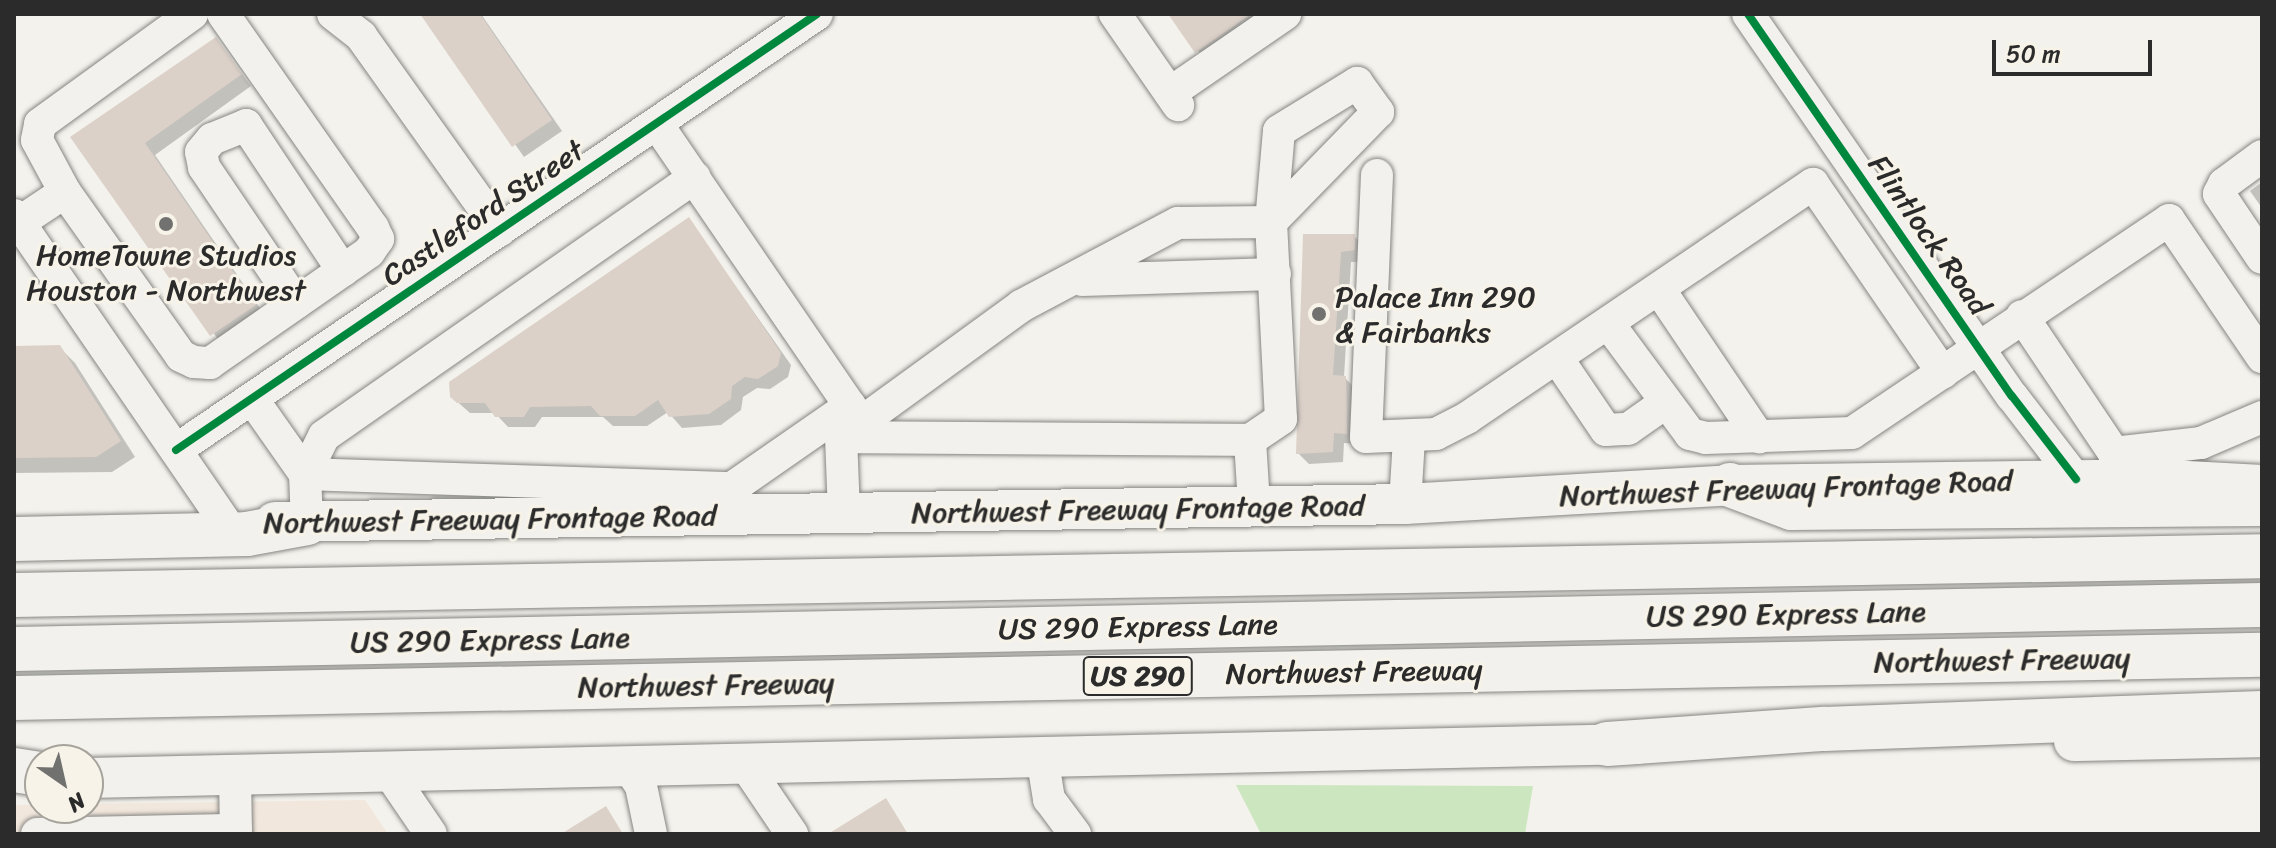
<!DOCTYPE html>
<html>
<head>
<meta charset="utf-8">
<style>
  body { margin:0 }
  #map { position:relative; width:2276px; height:848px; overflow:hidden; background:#f4f2ec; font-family:Sriracha,sans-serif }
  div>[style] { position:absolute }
  .built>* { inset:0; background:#f2e7dc }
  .green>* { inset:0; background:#cce6c0 }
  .shadow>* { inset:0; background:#0003 }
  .building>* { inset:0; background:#dcd1c9 }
  .roads { filter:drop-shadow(0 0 2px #858582) drop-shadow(0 0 2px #858582) }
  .minor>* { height:32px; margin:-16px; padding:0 16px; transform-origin:16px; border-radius:16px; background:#f2f1ed }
  .major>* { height:40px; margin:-20px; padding:0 20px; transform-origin:20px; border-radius:20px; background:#f2f1ed }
  .highway>* { height:44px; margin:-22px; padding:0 22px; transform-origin:22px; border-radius:22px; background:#f2f1ed }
  .cycleway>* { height:8px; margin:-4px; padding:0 4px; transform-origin:4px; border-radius:4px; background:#00873e }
  .dots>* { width:22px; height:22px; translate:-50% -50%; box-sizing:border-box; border:4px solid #f7f3e8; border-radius:50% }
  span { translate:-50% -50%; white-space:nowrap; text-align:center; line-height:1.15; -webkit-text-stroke:6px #f7f3e8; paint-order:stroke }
  .shield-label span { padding:2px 6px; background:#f7f3e8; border:2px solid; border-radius:6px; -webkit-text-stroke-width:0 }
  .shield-label { font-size:28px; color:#2b2b2b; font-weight:700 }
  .street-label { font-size:30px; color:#2b2b2b }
  .poi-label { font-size:30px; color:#2b2b2b }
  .left { translate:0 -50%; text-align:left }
  .frame { position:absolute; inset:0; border:16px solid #2b2b2b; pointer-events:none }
  .north { position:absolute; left:24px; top:744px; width:80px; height:80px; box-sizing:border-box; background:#f7f3e8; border:2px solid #a5a39c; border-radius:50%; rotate:146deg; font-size:22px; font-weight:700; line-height:32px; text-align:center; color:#2b2b2b }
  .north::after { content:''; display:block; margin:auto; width:28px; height:36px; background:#71716f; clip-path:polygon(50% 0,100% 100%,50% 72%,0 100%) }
  .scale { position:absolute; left:1992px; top:40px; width:160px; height:36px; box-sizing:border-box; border:4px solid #2b2b2b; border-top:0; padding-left:10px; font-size:24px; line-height:28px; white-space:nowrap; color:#2b2b2b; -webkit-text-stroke:6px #f7f3e8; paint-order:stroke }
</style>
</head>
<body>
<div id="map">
  <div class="built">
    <i style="clip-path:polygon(365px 800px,388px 834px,14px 834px,14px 805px)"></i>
  </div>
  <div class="green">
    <i style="clip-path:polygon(1236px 785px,1285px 785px,1533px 786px,1525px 834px,1261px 834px)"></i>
  </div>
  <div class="shadow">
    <i style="clip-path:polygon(423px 14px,481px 14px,562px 131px,524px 157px)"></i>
    <i style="clip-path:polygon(1171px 14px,1278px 14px,1207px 63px)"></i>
    <i style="clip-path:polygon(216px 40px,251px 86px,155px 155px,266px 317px,223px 346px,73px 138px)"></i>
    <i style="clip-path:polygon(2262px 182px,2262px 208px,2250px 191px)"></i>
    <i style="clip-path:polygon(689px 220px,791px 365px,788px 377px,770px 389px,757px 388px,743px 397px,741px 410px,721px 425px,682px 428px,668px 412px,647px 426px,613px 426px,603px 417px,542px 417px,535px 427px,508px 427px,495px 413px,470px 413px,452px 397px)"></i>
    <i style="clip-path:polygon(1305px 236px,1354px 236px,1365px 247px,1365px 262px,1351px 262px,1344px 377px,1356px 389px,1357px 444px,1344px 443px,1343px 462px,1309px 464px,1298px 453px)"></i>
    <i style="clip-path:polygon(59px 347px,75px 363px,135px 457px,112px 472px,14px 473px,14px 348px)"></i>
  </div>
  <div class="building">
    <i style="clip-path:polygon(420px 14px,480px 14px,552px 120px,512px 147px)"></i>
    <i style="clip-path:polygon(1168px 14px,1251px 14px,1195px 53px)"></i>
    <i style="clip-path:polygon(216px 37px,242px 74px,145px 143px,256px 305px,210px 336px,70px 137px)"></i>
    <i style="clip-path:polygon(689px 217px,781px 353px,778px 366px,758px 379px,745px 377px,732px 386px,731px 399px,709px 414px,669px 417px,658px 400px,635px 416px,600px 416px,591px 406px,530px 407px,524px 417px,495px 417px,485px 403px,457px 403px,450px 397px,449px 382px)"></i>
    <i style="clip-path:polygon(1303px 234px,1355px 234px,1355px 250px,1341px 252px,1333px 375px,1346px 376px,1347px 434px,1334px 433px,1333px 452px,1296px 454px)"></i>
    <i style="clip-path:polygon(60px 345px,121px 441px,96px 457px,14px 458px,14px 346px)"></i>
    <i style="clip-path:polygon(886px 798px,908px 834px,828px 834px)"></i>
    <i style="clip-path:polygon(606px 806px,623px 834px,561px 834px)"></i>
  </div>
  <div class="roads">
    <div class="minor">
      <i style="left:333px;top:14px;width:36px;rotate:38deg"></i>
      <i style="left:361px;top:36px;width:239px;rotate:54.5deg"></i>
      <i style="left:1115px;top:14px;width:111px;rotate:55.3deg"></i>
      <i style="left:1748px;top:14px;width:464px;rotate:55.4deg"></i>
      <i style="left:2012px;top:396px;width:105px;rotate:52.4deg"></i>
      <i style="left:1170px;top:93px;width:140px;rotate:-34.5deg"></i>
      <i style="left:2262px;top:156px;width:47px;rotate:143.6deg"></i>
      <i style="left:2224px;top:184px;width:11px;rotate:117deg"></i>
      <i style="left:2219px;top:194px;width:77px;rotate:56.1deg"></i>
      <i style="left:1377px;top:175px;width:262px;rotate:92.4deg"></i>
      <i style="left:1366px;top:437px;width:70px;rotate:-2.5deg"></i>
      <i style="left:1436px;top:434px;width:35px;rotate:-27deg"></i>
      <i style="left:1467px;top:418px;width:418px;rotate:-34.1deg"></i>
      <i style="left:1813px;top:184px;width:229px;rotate:55.5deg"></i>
      <i style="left:65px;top:192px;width:59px;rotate:-118.3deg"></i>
      <i style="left:37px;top:140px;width:16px;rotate:-79deg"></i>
      <i style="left:40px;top:124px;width:188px;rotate:-35.9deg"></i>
      <i style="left:14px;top:215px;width:371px;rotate:55.5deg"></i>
      <i style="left:14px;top:226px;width:61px;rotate:-33.7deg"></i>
      <i style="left:65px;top:192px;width:201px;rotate:54.7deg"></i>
      <i style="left:181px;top:356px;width:14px;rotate:25deg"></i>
      <i style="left:194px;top:362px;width:16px;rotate:4deg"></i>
      <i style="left:210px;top:363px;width:194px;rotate:-34.9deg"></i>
      <i style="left:369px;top:252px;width:16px;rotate:-55deg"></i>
      <i style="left:378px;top:239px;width:12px;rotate:-114deg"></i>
      <i style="left:373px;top:228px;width:261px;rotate:-125deg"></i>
      <i style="left:1082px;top:280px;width:193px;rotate:-1.8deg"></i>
      <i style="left:1659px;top:289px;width:179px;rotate:56deg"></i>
      <i style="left:296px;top:303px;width:164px;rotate:-124.1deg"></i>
      <i style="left:204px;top:167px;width:15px;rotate:-101deg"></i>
      <i style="left:201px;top:152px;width:17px;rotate:-50deg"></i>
      <i style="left:212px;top:139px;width:37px;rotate:-22deg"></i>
      <i style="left:246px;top:125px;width:175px;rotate:56.4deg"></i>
      <i style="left:2022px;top:316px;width:165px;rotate:56.1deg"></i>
      <i style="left:2114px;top:453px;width:44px;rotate:35.8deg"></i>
      <i style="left:1608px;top:323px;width:138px;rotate:53.5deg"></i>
      <i style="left:1690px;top:434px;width:16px;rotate:14deg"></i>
      <i style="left:1706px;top:438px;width:146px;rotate:-2deg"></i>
      <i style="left:1852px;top:433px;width:382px;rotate:-33.9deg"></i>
      <i style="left:2169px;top:220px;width:166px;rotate:55.8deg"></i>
      <i style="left:1557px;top:358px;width:87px;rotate:55.8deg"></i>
      <i style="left:1606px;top:430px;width:22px;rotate:-3deg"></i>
      <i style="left:1628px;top:429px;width:45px;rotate:-35.1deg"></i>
      <i style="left:253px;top:400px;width:90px;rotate:54.9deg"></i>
      <i style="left:305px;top:474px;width:427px;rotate:1.9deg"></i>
      <i style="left:732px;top:488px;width:144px;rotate:-34.8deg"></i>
      <i style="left:850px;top:406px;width:342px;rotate:-124.4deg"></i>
      <i style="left:841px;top:437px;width:223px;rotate:-36deg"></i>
      <i style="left:1021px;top:306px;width:178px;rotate:-27.9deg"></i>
      <i style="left:1178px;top:223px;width:93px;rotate:-0.6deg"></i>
      <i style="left:1271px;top:222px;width:91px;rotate:-85deg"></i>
      <i style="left:1279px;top:131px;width:92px;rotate:-31.6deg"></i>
      <i style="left:1357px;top:83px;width:36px;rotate:54deg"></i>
      <i style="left:1378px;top:112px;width:153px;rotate:134.2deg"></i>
      <i style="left:1271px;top:222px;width:197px;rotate:87.1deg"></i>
      <i style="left:1281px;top:419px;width:37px;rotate:146deg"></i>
      <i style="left:176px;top:450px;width:775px;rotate:-34.22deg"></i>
      <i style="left:2114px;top:453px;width:88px;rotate:-6.6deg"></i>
      <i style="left:2201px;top:443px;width:66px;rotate:-23.1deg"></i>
      <i style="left:1405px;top:504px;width:65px;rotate:-86.5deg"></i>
      <i style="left:844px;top:514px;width:77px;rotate:-92.2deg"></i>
      <i style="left:841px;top:437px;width:409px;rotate:0.4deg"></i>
      <i style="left:1250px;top:440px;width:65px;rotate:86.5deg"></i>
      <i style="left:307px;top:523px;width:49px;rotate:-92.3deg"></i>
      <i style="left:305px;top:474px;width:42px;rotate:-63.4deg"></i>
      <i style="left:324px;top:436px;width:452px;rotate:-34.9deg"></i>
      <i style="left:1042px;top:756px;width:44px;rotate:80.8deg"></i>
      <i style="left:1049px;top:799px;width:44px;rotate:53.4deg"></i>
      <i style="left:744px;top:763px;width:86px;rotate:55.9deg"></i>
      <i style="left:627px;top:765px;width:25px;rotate:56deg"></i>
      <i style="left:641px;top:786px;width:49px;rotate:78.2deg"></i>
      <i style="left:388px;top:771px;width:76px;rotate:55.7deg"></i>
      <i style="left:235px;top:773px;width:61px;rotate:89.1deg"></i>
      <i style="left:37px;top:834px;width:199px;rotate:-1.2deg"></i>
    </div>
    <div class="major">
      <i style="left:275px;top:522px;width:1130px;rotate:-0.91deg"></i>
      <i style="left:1405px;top:504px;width:326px;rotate:-3.3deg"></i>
      <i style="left:1730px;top:485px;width:420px;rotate:-0.8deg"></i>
      <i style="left:2150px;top:479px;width:112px;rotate:3.1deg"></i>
      <i style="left:2074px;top:741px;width:188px;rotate:-1.2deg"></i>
      <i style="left:88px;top:778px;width:1550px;rotate:-1.26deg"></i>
    </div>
    <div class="highway">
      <i style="left:1730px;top:485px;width:66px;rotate:20.4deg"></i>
      <i style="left:1792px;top:508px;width:470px;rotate:-0.5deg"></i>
      <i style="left:14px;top:539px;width:233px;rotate:-1.2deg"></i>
      <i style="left:247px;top:534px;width:61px;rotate:-10.4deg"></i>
      <i style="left:14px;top:595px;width:2248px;rotate:-0.99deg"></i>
      <i style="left:14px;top:649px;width:2248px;rotate:-1.12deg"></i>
      <i style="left:14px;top:698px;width:2248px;rotate:-1.1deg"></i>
      <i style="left:1607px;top:744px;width:218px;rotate:-4deg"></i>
      <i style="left:1824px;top:729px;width:438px;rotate:-2.1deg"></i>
      <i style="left:14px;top:770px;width:26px;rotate:9deg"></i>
    </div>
  </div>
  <div class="cycleway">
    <i style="left:1748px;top:14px;width:464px;rotate:55.4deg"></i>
    <i style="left:2012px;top:396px;width:105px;rotate:52.4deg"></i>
    <i style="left:176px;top:450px;width:775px;rotate:-34.22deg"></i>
  </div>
  <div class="dots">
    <i style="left:166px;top:224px;background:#71716f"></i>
    <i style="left:1319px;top:314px;background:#71716f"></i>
  </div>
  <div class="shield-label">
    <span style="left:1138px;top:676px">US 290</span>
  </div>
  <div class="street-label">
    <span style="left:483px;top:213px;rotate:-34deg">Castleford Street</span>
    <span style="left:1929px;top:235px;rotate:55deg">Flintlock Road</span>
    <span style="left:1786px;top:488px;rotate:-2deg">Northwest Freeway Frontage Road</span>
    <span style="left:1138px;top:509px;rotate:-1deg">Northwest Freeway Frontage Road</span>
    <span style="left:490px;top:519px;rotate:-1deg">Northwest Freeway Frontage Road</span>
    <span style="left:1786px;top:614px;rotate:-1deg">US 290 Express Lane</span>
    <span style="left:1138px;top:627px;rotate:-1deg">US 290 Express Lane</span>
    <span style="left:490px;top:640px;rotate:-1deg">US 290 Express Lane</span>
    <span style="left:2002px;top:660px;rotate:-1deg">Northwest Freeway</span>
    <span style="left:1354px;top:672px;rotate:-1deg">Northwest Freeway</span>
    <span style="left:706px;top:685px;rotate:-1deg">Northwest Freeway</span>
  </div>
  <div class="poi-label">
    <span style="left:166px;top:272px">HomeTowne Studios<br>Houston - Northwest</span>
    <span class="left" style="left:1335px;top:314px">Palace Inn 290<br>&amp; Fairbanks</span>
  </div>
  <div class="frame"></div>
  <div class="north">N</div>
  <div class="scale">50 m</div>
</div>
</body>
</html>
